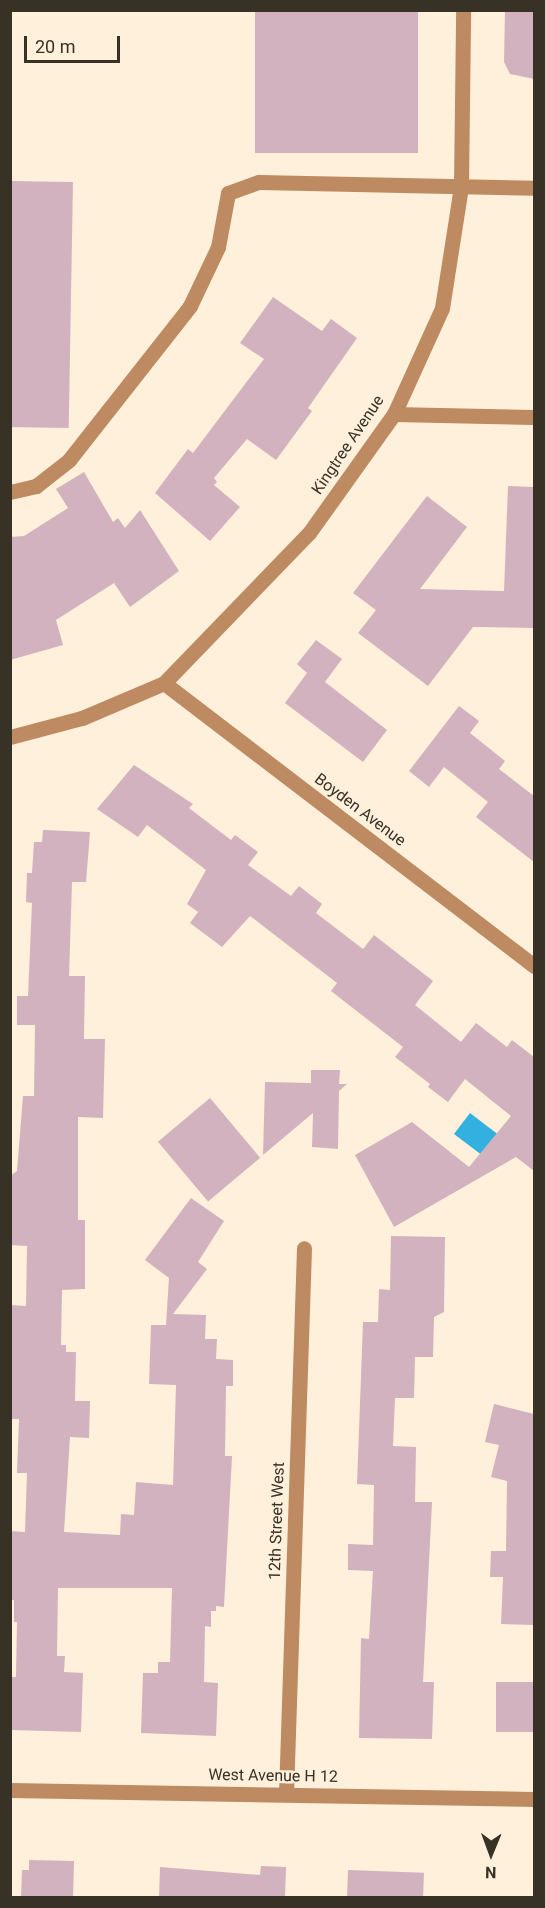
<!DOCTYPE html>
<html>
<head>
<meta charset="utf-8">
<style>
  body { margin:0 }
  #map { position:relative; width:545px; height:1908px; overflow:hidden; background:#fef0da; font-family:Roboto,sans-serif }
  div>[style] { position:absolute }
  .water>* { inset:0; background:#32b1e0 }
  .building>* { inset:0; background:#d2b2bf; transform-origin:0 0 }
  .minor>* { height:15px; margin:-7.5px; padding:0 7.5px; transform-origin:7.5px; border-radius:7.5px; background:#bd8a62 }
  span { translate:-50% -50%; white-space:nowrap; text-align:center; line-height:1.15; -webkit-text-stroke:4.5px #fef0da; paint-order:stroke }
  .street-label { font-size:16px; color:#383126 }
  .frame { position:absolute; inset:0; border:12px solid #383126; pointer-events:none }
  .north { position:absolute; left:461px; top:1824px; width:60px; height:60px; -webkit-text-stroke:4px #fef0da; paint-order:stroke; rotate:181deg; font-size:16px; font-weight:700; line-height:24px; text-align:center; color:#383126 }
  .north::after { content:''; display:block; margin:auto; width:21px; height:27px; background:#383126; clip-path:polygon(50% 0,100% 100%,50% 72%,0 100%) }
  .scale { position:absolute; left:24px; top:36px; width:96px; height:27px; box-sizing:border-box; border:3px solid #383126; border-top:0; padding-left:8px; font-size:18px; line-height:21px; white-space:nowrap; color:#383126; -webkit-text-stroke:4px #fef0da; paint-order:stroke }
</style>
</head>
<body>
<div id="map">
  <div class="water">
    <i style="clip-path:polygon(470px 1113px,500px 1136px,495px 1165px,454px 1134px)"></i>
  </div>
  <div class="building">
    <i style="left:255px;top:10px;width:163px;height:143px"></i>
    <i style="clip-path:polygon(505px 10px,534px 10px,534px 79px,510px 74px,504px 62px)"></i>
    <i style="left:10px;top:181px;width:63px;height:246px;rotate:1deg"></i>
    <i style="clip-path:polygon(273px 297px,322px 331px,331px 319px,357px 338px,308px 408px,312px 411px,276px 460px,247px 439px,214px 478px,217px 482px,214px 485px,240px 507px,210px 541px,155px 493px,188px 449px,193px 453px,264px 359px,240px 343px)"></i>
    <i style="clip-path:polygon(84px 472px,113px 522px,118px 518px,125px 528px,140px 510px,179px 571px,130px 607px,114px 583px,56px 620px,63px 645px,10px 660px,10px 537px,24px 536px,68px 508px,56px 489px)"></i>
    <i style="clip-path:polygon(508px 486px,534px 487px,534px 628px,473px 627px,428px 686px,358px 633px,376px 610px,353px 593px,427px 496px,467px 527px,420px 589px,504px 591px)"></i>
    <i style="clip-path:polygon(316px 640px,342px 659px,325px 682px,387px 730px,363px 762px,285px 703px,307px 673px,297px 664px)"></i>
    <i style="clip-path:polygon(459px 706px,479px 721px,470px 733px,505px 761px,499px 769px,534px 796px,534px 862px,476px 817px,488px 802px,444px 767px,429px 787px,409px 771px)"></i>
    <i style="clip-path:polygon(134px 765px,193px 804px,189px 808px,231px 840px,235px 835px,258px 852px,248px 865px,291px 896px,299px 886px,322px 904px,316px 913px,363px 949px,374px 935px,433px 981px,415px 1005px,461px 1042px,476px 1023px,507px 1047px,512px 1040px,534px 1057px,534px 1171px,516px 1157px,394px 1227px,355px 1155px,412px 1122px,469px 1167px,511px 1116px,465px 1079px,448px 1102px,428px 1087px,430px 1084px,395px 1057px,403px 1047px,331px 991px,337px 983px,250px 916px,222px 947px,190px 923px,198px 912px,187px 904px,206px 870px,147px 825px,138px 837px,97px 809px)"></i>
    <i style="clip-path:polygon(43px 830px,90px 832px,86px 882px,72px 882px,69px 976px,85px 976px,84px 1039px,105px 1039px,103px 1118px,78px 1117px,78px 1220px,85px 1220px,85px 1289px,62px 1290px,61px 1345px,66px 1345px,66px 1352px,76px 1352px,75px 1401px,90px 1401px,89px 1438px,70px 1437px,64px 1532px,120px 1535px,121px 1514px,134px 1515px,136px 1482px,173px 1485px,176px 1385px,149px 1384px,151px 1325px,166px 1325px,169px 1278px,145px 1260px,191px 1198px,224px 1221px,198px 1262px,207px 1269px,173px 1314px,206px 1315px,205px 1339px,217px 1339px,216px 1359px,233px 1360px,233px 1386px,226px 1386px,225px 1456px,232px 1456px,224px 1607px,216px 1606px,216px 1611px,211px 1611px,211px 1627px,205px 1626px,204px 1682px,218px 1683px,216px 1736px,141px 1733px,143px 1673px,158px 1673px,158px 1662px,170px 1662px,172px 1588px,58px 1588px,57px 1656px,65px 1656px,64px 1672px,83px 1673px,81px 1732px,10px 1730px,10px 1677px,16px 1677px,17px 1622px,14px 1622px,14px 1600px,10px 1600px,10px 1531px,25px 1532px,27px 1473px,17px 1473px,19px 1419px,10px 1419px,10px 1305px,26px 1306px,27px 1246px,10px 1245px,10px 1176px,17px 1171px,23px 1096px,34px 1096px,35px 1025px,17px 1025px,17px 996px,28px 996px,32px 903px,26px 902px,27px 873px,32px 873px,34px 842px,42px 842px)"></i>
    <i style="clip-path:polygon(311px 1070px,340px 1070px,339px 1084px,347px 1084px,339px 1091px,338px 1149px,312px 1147px,313px 1113px,263px 1155px,265px 1082px,311px 1083px)"></i>
    <i style="left:210px;top:1098px;width:78px;height:68px;rotate:50deg"></i>
    <i style="clip-path:polygon(391px 1236px,445px 1237px,444px 1312px,434px 1317px,433px 1357px,415px 1357px,414px 1398px,395px 1398px,393px 1446px,416px 1447px,415px 1502px,432px 1502px,423px 1682px,434px 1682px,432px 1739px,359px 1738px,361px 1638px,369px 1639px,373px 1571px,348px 1570px,348px 1544px,373px 1545px,374px 1485px,357px 1484px,363px 1322px,378px 1322px,379px 1289px,390px 1290px)"></i>
    <i style="clip-path:polygon(494px 1404px,534px 1414px,534px 1625px,501px 1624px,503px 1577px,490px 1577px,491px 1551px,506px 1551px,507px 1481px,491px 1477px,499px 1445px,485px 1442px)"></i>
    <i style="left:496px;top:1682px;width:38px;height:50px"></i>
    <i style="clip-path:polygon(29px 1860px,74px 1861px,73px 1898px,21px 1898px,22px 1870px,29px 1870px)"></i>
    <i style="clip-path:polygon(261px 1866px,286px 1867px,285px 1898px,159px 1898px,160px 1867px,260px 1875px)"></i>
    <i style="left:348px;top:1870px;width:76px;height:28px;rotate:2deg"></i>
  </div>
  <div class="minor">
    <i style="left:394px;top:414px;width:140px;rotate:1.2deg"></i>
    <i style="left:10px;top:492px;width:27px;rotate:-13deg"></i>
    <i style="left:36px;top:486px;width:42px;rotate:-38.2deg"></i>
    <i style="left:69px;top:460px;width:196px;rotate:-51.8deg"></i>
    <i style="left:190px;top:306px;width:65px;rotate:-64.6deg"></i>
    <i style="left:218px;top:247px;width:55px;rotate:-79.5deg"></i>
    <i style="left:228px;top:193px;width:33px;rotate:-20deg"></i>
    <i style="left:259px;top:182px;width:275px;rotate:1.2deg"></i>
    <i style="left:164px;top:683px;width:466px;rotate:37.4deg"></i>
    <i style="left:10px;top:737px;width:74px;rotate:-14.8deg"></i>
    <i style="left:82px;top:718px;width:89px;rotate:-23.1deg"></i>
    <i style="left:164px;top:683px;width:209px;rotate:-46deg"></i>
    <i style="left:309px;top:533px;width:146px;rotate:-54.5deg"></i>
    <i style="left:394px;top:414px;width:116px;rotate:-65.6deg"></i>
    <i style="left:442px;top:308px;width:123px;rotate:-81.1deg"></i>
    <i style="left:461px;top:186px;width:176px;rotate:-89.3deg"></i>
    <i style="left:10px;top:1790px;width:524px;rotate:0.98deg"></i>
    <i style="left:286px;top:1794px;width:546px;rotate:-88.11deg"></i>
  </div>
  <div class="street-label">
    <span style="left:348px;top:445px;rotate:-56deg">Kingtree Avenue</span>
    <span style="left:360px;top:810px;rotate:37deg">Boyden Avenue</span>
    <span style="left:277px;top:1521px;rotate:-88deg">12th Street West</span>
    <span style="left:273px;top:1776px;rotate:1deg">West Avenue H 12</span>
  </div>
  <div class="frame"></div>
  <div class="north">N</div>
  <div class="scale">20 m</div>
</div>
</body>
</html>
